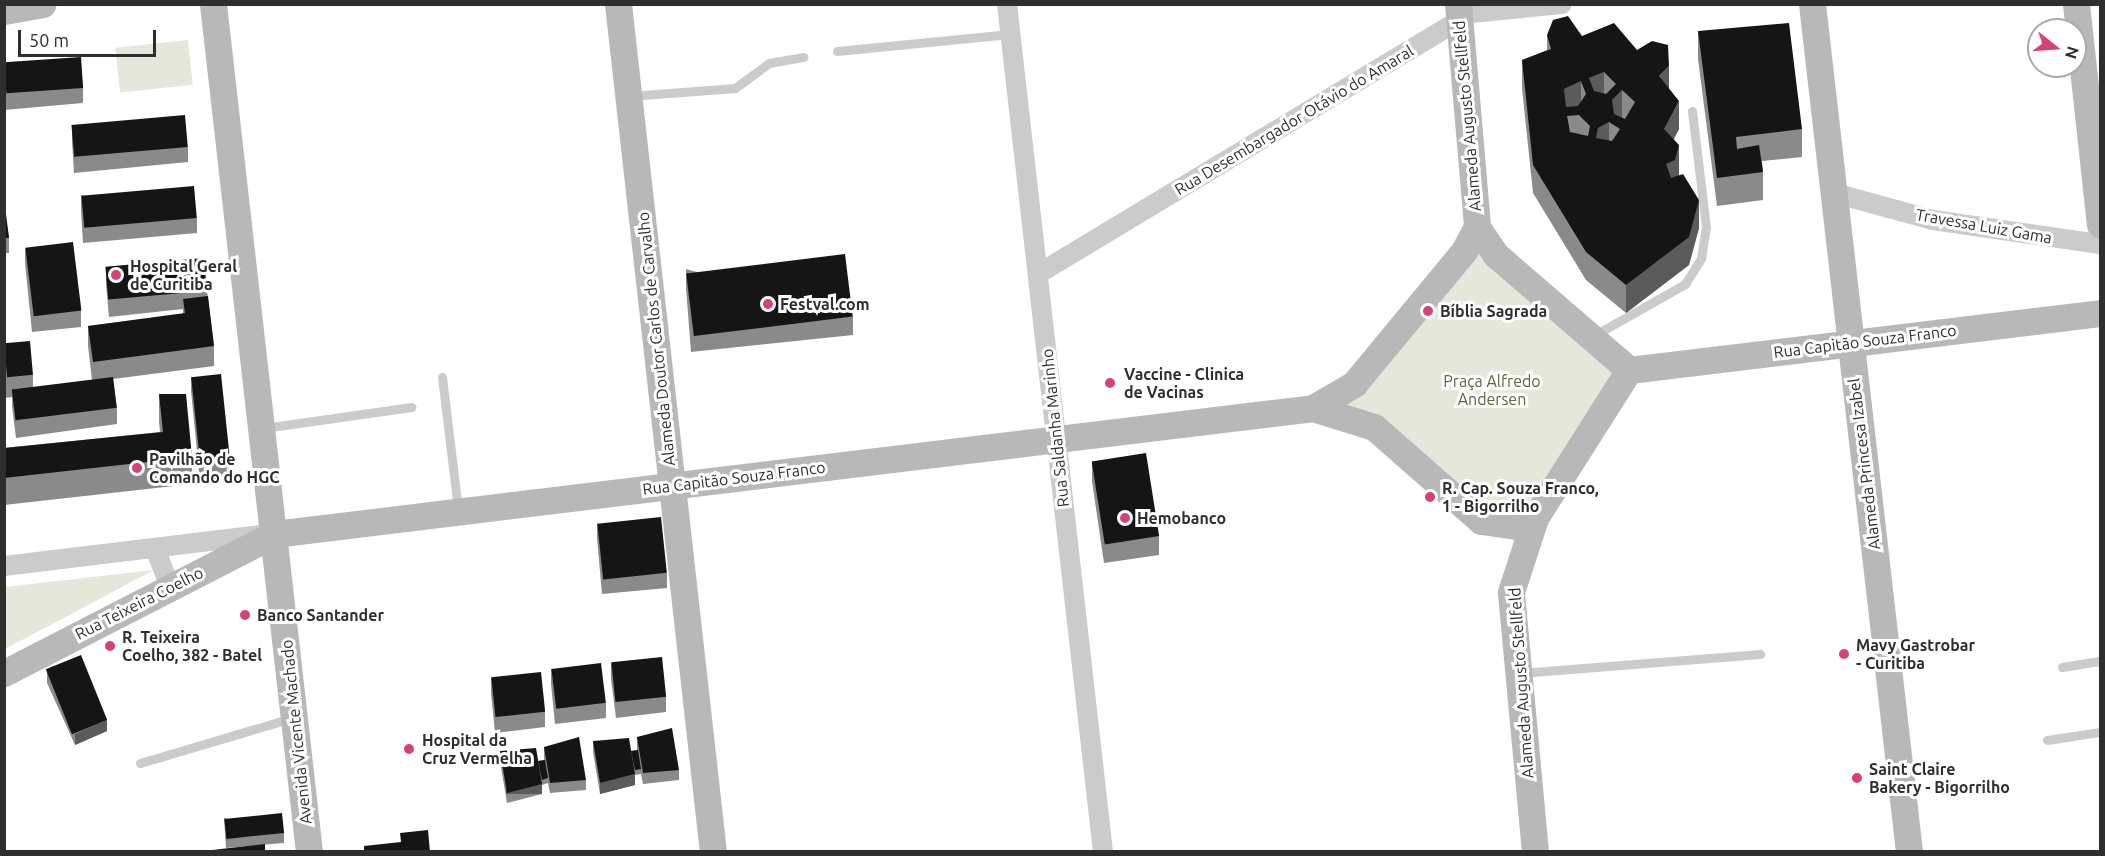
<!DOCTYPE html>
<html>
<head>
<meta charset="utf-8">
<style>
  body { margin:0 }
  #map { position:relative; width:2105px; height:856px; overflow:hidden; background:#fff; font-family:Ubuntu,sans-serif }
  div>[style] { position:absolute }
  .green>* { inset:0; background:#e5e7db; transform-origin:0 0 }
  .lane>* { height:9px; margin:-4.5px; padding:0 4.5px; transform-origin:4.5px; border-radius:4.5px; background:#cbcbcb }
  .street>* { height:20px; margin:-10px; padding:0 10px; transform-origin:10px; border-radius:10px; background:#cbcbcb }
  .secondary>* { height:27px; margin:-13.5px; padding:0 13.5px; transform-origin:13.5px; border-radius:13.5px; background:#b8b8b8 }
  .wall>* { inset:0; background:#8a8a8a }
  .shaded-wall>* { inset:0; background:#5b5b5b; transform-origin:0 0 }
  .building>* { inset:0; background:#151515; transform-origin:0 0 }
  .dots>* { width:16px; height:16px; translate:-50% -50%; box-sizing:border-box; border:3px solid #fff; border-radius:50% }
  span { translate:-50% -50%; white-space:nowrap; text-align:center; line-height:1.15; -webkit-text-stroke:6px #fff; paint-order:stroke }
  .street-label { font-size:16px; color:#2e2e2e }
  .poi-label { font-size:16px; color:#2e2e2e; font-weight:700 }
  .left { translate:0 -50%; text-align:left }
  .park-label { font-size:16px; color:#5d6640 }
  .frame { position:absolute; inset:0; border:6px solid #2e2e2e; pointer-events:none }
  .north { position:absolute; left:2027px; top:18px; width:60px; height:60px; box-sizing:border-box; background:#fff; border:2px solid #ababab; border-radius:50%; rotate:107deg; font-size:16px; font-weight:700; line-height:24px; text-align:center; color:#2e2e2e }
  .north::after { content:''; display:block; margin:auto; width:21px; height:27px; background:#d44278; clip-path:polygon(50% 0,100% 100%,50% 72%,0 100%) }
  .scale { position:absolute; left:18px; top:30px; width:138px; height:27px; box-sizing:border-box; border:3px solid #2e2e2e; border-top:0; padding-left:8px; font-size:18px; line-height:21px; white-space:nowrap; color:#2e2e2e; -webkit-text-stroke:4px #fff; paint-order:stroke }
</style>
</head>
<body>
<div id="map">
  <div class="green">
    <i style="left:188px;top:40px;width:45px;height:73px;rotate:84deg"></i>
    <i style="clip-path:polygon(1470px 242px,1629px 370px,1535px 518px,1505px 527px,1328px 402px)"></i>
    <i style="clip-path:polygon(154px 570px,5px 649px,5px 587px)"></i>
  </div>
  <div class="lane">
    <i style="left:837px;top:51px;width:174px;rotate:-5.6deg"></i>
    <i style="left:630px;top:96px;width:105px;rotate:-4.4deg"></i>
    <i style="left:735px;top:88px;width:42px;rotate:-36.3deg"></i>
    <i style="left:769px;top:63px;width:35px;rotate:-10deg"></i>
    <i style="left:1593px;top:336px;width:106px;rotate:-29.5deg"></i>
    <i style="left:1685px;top:284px;width:31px;rotate:-58deg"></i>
    <i style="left:1701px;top:258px;width:31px;rotate:-81deg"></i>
    <i style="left:1706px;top:227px;width:117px;rotate:-96.9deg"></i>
    <i style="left:442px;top:377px;width:133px;rotate:83.1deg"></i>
    <i style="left:264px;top:428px;width:149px;rotate:-8.1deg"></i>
    <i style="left:2062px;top:667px;width:38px;rotate:-9deg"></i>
    <i style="left:1520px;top:673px;width:241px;rotate:-4.5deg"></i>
    <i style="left:2047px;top:740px;width:54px;rotate:-8.6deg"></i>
    <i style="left:140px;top:763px;width:159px;rotate:-16.5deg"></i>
  </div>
  <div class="street">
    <i style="left:1007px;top:4px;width:853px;rotate:83.54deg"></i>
    <i style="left:1834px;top:193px;width:103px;rotate:15.3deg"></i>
    <i style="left:1933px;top:220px;width:169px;rotate:8.2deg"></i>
    <i style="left:1038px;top:274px;width:506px;rotate:-31.08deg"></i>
    <i style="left:1471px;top:13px;width:91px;rotate:-5.6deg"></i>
    <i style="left:155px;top:548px;width:42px;rotate:69deg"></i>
    <i style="left:4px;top:566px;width:260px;rotate:-6.9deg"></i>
  </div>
  <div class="secondary">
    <i style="left:213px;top:4px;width:853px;rotate:83.54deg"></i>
    <i style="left:618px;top:4px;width:853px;rotate:83.61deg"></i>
    <i style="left:1458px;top:4px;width:224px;rotate:85.1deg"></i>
    <i style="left:1477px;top:227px;width:34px;rotate:56deg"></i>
    <i style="left:1496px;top:255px;width:176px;rotate:40.8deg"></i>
    <i style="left:1812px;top:4px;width:854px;rotate:83.47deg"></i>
    <i style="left:2076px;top:4px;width:222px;rotate:83.8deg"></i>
    <i style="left:4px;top:11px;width:39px;rotate:-10deg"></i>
    <i style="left:1629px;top:370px;width:474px;rotate:-6.9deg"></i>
    <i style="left:1313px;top:408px;width:64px;rotate:17.3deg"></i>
    <i style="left:1374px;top:427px;width:142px;rotate:41.3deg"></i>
    <i style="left:1481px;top:521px;width:37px;rotate:8deg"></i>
    <i style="left:1518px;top:526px;width:19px;rotate:-25deg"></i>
    <i style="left:1535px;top:518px;width:175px;rotate:-57.6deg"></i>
    <i style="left:4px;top:673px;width:304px;rotate:-27.2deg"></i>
    <i style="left:274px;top:534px;width:1047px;rotate:-6.91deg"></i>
    <i style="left:1313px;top:408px;width:48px;rotate:-30.3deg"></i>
    <i style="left:1354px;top:384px;width:173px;rotate:-50.4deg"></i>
    <i style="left:1464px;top:251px;width:27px;rotate:-62deg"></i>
    <i style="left:1535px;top:852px;width:261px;rotate:-95.3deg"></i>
    <i style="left:1511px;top:592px;width:78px;rotate:-72deg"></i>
  </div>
  <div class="wall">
    <i style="clip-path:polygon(1698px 31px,1802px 129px,1802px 157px,1762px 161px,1763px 172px,1763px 200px,1717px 206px,1698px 59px)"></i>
    <i style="clip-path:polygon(1547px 35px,1582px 36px,1669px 88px,1679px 129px,1674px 139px,1679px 173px,1679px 176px,1699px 228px,1689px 265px,1626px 313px,1586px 280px,1533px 193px,1522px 88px,1522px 60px,1547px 50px)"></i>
    <i style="clip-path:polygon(4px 64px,83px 88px,83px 103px,4px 110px)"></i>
    <i style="clip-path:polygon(72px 126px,188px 147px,188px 162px,74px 173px,72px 141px)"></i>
    <i style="clip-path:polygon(81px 195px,197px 218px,197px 233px,83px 243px,81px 210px)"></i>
    <i style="clip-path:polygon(4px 206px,9px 238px,9px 253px,4px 253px)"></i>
    <i style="clip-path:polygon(25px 248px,81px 311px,81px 327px,32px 332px,25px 263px)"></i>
    <i style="clip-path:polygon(106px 269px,207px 291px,214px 346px,214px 366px,113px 379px,117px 408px,117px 424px,16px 438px,12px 406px,12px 397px,4px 398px,4px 344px,33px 375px,33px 388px,92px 380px,88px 346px,88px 326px,183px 314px,183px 309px,109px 317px,106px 284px)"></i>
    <i style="clip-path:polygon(686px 269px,853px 316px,853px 335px,691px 352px,686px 288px)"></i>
    <i style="clip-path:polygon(191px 376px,230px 463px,230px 478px,200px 481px,191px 391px)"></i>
    <i style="clip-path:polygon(159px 394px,192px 457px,192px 484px,4px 505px,4px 448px,160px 432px,159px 422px)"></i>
    <i style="clip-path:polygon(1092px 461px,1159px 536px,1159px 555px,1104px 563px,1092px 481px)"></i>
    <i style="clip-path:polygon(597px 523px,667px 573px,667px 588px,602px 594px,597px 538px)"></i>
    <i style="clip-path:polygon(611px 663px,666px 697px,666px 712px,616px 718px,611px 679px)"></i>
    <i style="clip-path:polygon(551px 669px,606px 703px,606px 718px,555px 724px,551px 684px)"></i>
    <i style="clip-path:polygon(47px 672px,107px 731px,75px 745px,47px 683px)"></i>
    <i style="clip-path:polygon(491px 677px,545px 712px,545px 727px,495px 733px,491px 693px)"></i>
    <i style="clip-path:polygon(637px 737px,679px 770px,679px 780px,643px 784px,641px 774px,635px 775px,635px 785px,600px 794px,593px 752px,593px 741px,631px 751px,637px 750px)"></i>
    <i style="clip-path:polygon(544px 747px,586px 780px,586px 790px,550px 793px,548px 783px,542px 785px,542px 794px,507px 803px,500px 761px,500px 751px,538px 761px,544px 760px)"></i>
    <i style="clip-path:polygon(224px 818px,284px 833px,284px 843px,226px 848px)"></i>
  </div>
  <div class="shaded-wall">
    <i style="clip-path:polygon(1669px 66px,1669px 94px,1659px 76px)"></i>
    <i style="clip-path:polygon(1604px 72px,1604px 100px,1589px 106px,1589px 78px)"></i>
    <i style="clip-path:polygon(1581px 81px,1581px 109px,1564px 117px,1564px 89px)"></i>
    <i style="clip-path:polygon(1622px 90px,1622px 118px,1614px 125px,1612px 100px)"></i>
    <i style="clip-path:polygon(1679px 101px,1679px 129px,1664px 156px,1664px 129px)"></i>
    <i style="clip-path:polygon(1609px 122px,1609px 150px,1596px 138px,1598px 128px)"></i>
    <i style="clip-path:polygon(1679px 145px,1679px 173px,1675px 188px,1666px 192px,1666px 164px)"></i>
    <i style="clip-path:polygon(1699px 200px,1699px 228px,1689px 265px,1626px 313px,1626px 285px)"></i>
    <i style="clip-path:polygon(107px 720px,107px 731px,75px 745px,75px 734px)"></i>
    <i style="clip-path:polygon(635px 774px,635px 785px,600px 794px,600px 783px)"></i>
    <i style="left:542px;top:784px;width:10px;height:36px;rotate:90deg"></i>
  </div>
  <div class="building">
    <i style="clip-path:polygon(evenodd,1568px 16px,1582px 36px,1614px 23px,1637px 50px,1652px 41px,1668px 45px,1669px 66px,1659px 76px,1679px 101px,1664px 129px,1679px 145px,1675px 160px,1666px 164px,1671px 178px,1683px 174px,1699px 200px,1689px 237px,1626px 285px,1586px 252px,1533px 165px,1522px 60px,1551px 49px,1547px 35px,1553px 20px,1568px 16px,1604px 72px,1616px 84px,1606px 94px,1594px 91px,1589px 78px,1604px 72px,1568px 16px,1581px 81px,1586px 94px,1578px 106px,1566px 107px,1564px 89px,1581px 81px,1568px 16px,1622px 90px,1635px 102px,1625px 119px,1614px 114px,1612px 100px,1622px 90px,1568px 16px,1579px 115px,1590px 126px,1588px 136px,1570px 132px,1567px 116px,1579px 115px,1568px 16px,1609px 122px,1620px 129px,1612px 141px,1596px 138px,1598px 128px,1609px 122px)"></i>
    <i style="clip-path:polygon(1789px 23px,1802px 129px,1736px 137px,1737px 149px,1759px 145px,1763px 172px,1717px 178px,1698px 31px)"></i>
    <i style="left:81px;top:57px;width:31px;height:77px;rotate:86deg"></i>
    <i style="left:185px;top:115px;width:32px;height:114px;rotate:85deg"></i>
    <i style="left:194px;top:186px;width:32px;height:113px;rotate:85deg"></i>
    <i style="clip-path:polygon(4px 206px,5px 206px,9px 238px,4px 238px)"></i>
    <i style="left:73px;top:242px;width:69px;height:48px;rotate:83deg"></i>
    <i style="left:845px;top:254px;width:63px;height:160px;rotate:83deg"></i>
    <i style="left:204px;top:258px;width:33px;height:99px;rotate:85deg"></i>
    <i style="clip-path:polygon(208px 296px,214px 346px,93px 362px,88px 326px,185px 313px,183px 299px)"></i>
    <i style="left:30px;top:341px;width:34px;height:26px;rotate:85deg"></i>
    <i style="left:221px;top:374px;width:89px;height:30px;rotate:84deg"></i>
    <i style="left:113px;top:377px;width:31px;height:102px;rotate:83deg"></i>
    <i style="clip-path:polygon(159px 394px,186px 394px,192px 457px,4px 478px,4px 448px,163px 432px)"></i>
    <i style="left:1146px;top:453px;width:84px;height:55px;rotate:81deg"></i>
    <i style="left:661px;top:517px;width:56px;height:64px;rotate:84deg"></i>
    <i style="left:81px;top:655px;width:70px;height:38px;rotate:68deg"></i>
    <i style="left:662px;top:657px;width:40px;height:51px;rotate:84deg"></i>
    <i style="left:601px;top:663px;width:40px;height:50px;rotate:83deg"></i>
    <i style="left:541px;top:672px;width:40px;height:50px;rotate:84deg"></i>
    <i style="clip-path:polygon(672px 728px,679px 770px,643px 773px,637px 737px)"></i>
    <i style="clip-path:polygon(579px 737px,586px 780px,550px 783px,544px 747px)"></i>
    <i style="clip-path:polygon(629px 738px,635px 774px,600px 783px,593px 741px)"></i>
    <i style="clip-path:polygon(536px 748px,542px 784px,507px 793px,500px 751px)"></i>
    <i style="clip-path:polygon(638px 750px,641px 769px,635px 770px,631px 751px)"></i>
    <i style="clip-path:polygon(545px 760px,548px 778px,542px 780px,538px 761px)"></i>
    <i style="left:282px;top:813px;width:20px;height:58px;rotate:84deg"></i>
    <i style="clip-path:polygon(428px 830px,430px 852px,364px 852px,364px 846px,401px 842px,400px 833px)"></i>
    <i style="clip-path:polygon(265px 844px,265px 852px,195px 852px)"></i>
  </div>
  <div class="dots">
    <i style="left:116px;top:275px;background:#d44278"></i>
    <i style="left:768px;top:304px;background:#d44278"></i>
    <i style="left:1428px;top:311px;background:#d44278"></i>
    <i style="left:1110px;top:383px;background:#d44278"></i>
    <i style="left:137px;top:468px;background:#d44278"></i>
    <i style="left:1430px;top:497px;background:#d44278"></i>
    <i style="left:1125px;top:518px;background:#d44278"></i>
    <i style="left:245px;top:615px;background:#d44278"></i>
    <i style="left:110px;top:646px;background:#d44278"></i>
    <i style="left:1844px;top:654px;background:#d44278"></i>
    <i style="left:409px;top:749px;background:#d44278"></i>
    <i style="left:1857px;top:778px;background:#d44278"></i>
  </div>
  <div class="street-label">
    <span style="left:1467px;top:116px;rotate:-95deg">Alameda Augusto Stellfeld</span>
    <span style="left:1294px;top:120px;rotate:-31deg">Rua Desembargador Otávio do Amaral</span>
    <span style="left:1984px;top:226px;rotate:10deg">Travessa Luiz Gama</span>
    <span style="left:656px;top:339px;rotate:-96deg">Alameda Doutor Carlos de Carvalho</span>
    <span style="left:1865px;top:341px;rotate:-7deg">Rua Capitão Souza Franco</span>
    <span style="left:1055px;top:428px;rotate:-96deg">Rua Saldanha Marinho</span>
    <span style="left:1864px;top:464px;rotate:-97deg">Alameda Princesa Izabel</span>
    <span style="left:734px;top:478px;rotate:-7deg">Rua Capitão Souza Franco</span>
    <span style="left:139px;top:603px;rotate:-27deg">Rua Teixeira Coelho</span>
    <span style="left:1521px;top:683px;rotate:-94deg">Alameda Augusto Stellfeld</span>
    <span style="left:296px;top:732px;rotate:-96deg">Avenida Vicente Machado</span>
  </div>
  <div class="poi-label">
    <span class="left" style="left:130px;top:275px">Hospital Geral<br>de Curitiba</span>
    <span class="left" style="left:780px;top:304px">Festval.com</span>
    <span class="left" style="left:1440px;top:311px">Bíblia Sagrada</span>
    <span class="left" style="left:1124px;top:383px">Vaccine - Clinica<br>de Vacinas</span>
    <span class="left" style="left:149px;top:468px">Pavilhão de<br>Comando do HGC</span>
    <span class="left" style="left:1442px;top:497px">R. Cap. Souza Franco,<br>1 - Bigorrilho</span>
    <span class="left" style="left:1137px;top:518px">Hemobanco</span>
    <span class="left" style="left:257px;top:615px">Banco Santander</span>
    <span class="left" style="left:122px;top:646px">R. Teixeira<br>Coelho, 382 - Batel</span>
    <span class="left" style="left:1856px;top:654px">Mavy Gastrobar<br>- Curitiba</span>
    <span class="left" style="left:422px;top:749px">Hospital da<br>Cruz Vermelha</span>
    <span class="left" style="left:1869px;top:778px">Saint Claire<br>Bakery - Bigorrilho</span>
  </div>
  <div class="park-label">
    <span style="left:1492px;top:390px">Praça Alfredo<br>Andersen</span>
  </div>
  <div class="frame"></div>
  <div class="north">N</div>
  <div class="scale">50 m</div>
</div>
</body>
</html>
